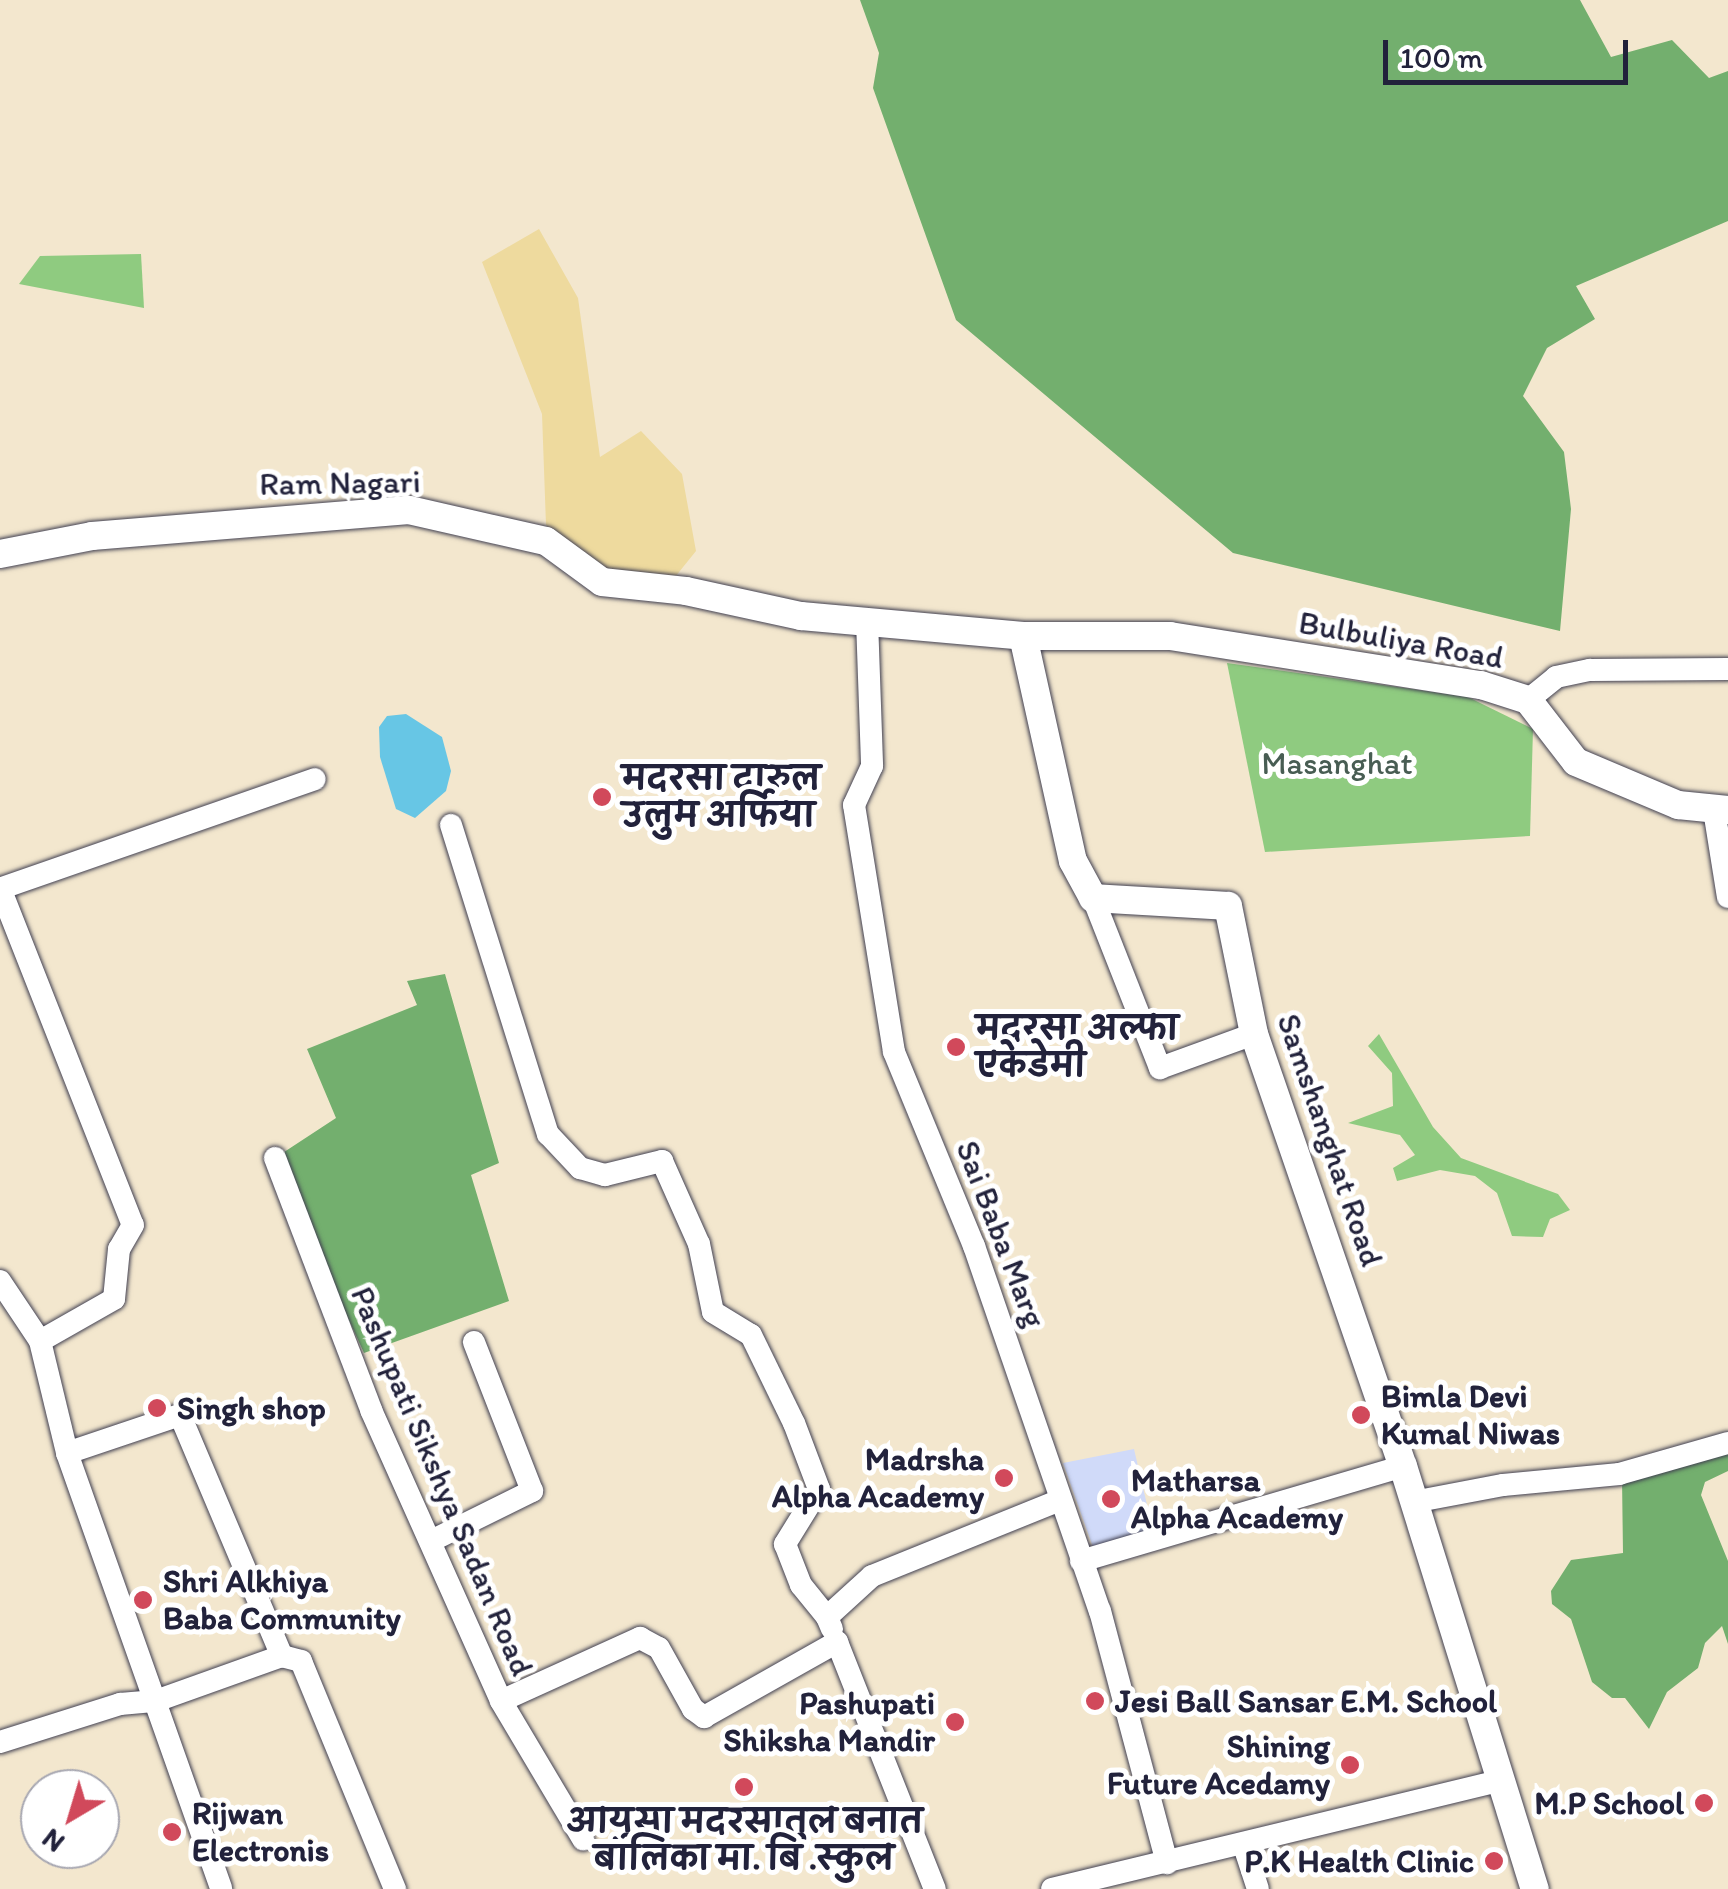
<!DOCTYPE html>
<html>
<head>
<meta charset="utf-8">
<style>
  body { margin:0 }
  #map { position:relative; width:1728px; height:1889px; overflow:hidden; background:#f3e7ce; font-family:Itim,"Playpen Sans Deva",sans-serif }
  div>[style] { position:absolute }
  .built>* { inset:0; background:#d0daf9 }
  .green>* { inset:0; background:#8fcb80 }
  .forest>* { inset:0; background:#73af6e }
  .sand>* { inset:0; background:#eeda9e }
  .water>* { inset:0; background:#67c6e5 }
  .roads { filter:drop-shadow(0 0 2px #414051) drop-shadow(0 0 2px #414051) }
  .minor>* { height:22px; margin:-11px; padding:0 11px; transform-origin:11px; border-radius:11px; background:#fff }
  .major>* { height:28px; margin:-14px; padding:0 14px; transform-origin:14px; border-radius:14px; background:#fff }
  .dots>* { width:28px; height:28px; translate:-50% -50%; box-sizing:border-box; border:5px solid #fff; border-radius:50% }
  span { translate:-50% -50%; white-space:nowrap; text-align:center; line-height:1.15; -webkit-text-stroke:10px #fff; paint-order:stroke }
  .street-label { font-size:32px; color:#22223b }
  .park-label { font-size:32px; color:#485d53 }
  .poi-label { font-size:32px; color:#22223b; font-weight:700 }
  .left { translate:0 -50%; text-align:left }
  .right { translate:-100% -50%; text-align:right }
  .north { position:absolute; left:20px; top:1769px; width:100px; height:100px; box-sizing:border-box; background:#fff; border:2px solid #a7a7b1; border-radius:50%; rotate:218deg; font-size:28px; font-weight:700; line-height:40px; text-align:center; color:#22223b }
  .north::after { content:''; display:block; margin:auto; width:35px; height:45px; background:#d1495b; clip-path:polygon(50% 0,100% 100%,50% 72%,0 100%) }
  .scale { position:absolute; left:1383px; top:40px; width:245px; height:45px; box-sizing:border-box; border:5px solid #22223b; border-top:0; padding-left:12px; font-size:30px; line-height:35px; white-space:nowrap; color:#22223b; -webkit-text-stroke:8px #fff; paint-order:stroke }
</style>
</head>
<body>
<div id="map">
  <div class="built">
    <i style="clip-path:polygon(1134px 1449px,1154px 1535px,1095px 1553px,1063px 1463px)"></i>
  </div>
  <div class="green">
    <i style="clip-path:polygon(141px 254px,144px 308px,19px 284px,40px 256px)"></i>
    <i style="clip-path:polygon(1227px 663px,1468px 697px,1533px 729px,1530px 836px,1265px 852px)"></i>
    <i style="clip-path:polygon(1379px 1034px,1433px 1127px,1461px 1158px,1558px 1194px,1570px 1210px,1550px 1219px,1543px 1237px,1512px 1236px,1497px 1193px,1475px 1176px,1440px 1170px,1397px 1181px,1393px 1168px,1415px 1155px,1400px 1135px,1348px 1123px,1393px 1106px,1392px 1073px,1368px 1046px)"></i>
  </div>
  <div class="forest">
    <i style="clip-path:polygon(860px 0,1580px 0,1611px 57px,1672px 40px,1709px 78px,1728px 71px,1728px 221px,1576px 286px,1595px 319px,1547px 348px,1523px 396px,1564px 452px,1571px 509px,1560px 631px,1233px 553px,956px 320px,873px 88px,879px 53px)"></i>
    <i style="clip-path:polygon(445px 974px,499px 1163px,471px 1175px,509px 1301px,364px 1353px,275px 1158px,336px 1118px,307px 1049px,417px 1005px,407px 981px)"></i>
    <i style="clip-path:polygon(1728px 1449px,1728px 1471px,1705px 1482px,1701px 1495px,1728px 1561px,1728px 1644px,1722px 1626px,1705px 1643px,1698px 1668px,1667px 1692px,1649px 1729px,1625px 1698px,1612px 1698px,1592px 1682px,1571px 1619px,1552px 1604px,1551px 1591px,1571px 1560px,1623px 1553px,1622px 1478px)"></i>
  </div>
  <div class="sand">
    <i style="clip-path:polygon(539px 229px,578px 298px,600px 457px,641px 431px,682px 474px,696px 551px,671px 582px,589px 574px,596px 562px,546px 525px,542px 414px,482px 262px)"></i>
  </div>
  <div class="water">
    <i style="clip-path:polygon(406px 714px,442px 737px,451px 771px,446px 791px,415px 818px,396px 809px,380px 757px,379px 727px,387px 716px)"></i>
  </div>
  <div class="roads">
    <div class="minor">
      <i style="left:867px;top:620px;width:146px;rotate:88deg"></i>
      <i style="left:872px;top:766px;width:43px;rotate:114.8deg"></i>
      <i style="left:854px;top:805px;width:250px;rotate:80.8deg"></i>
      <i style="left:894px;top:1052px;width:210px;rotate:67.6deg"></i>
      <i style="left:974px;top:1246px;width:386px;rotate:71deg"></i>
      <i style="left:1100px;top:1611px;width:261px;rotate:75.1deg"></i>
      <i style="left:1528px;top:700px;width:36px;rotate:-39deg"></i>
      <i style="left:1556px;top:677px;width:35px;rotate:-12deg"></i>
      <i style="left:1590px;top:670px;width:138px;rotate:-0.4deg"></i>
      <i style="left:1714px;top:810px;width:88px;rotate:80.9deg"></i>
      <i style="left:451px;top:825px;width:324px;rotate:72.6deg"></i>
      <i style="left:548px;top:1134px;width:47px;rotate:46.7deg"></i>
      <i style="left:580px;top:1168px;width:26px;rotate:16deg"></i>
      <i style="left:605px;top:1175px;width:59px;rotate:-13.8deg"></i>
      <i style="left:662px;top:1161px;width:91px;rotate:66deg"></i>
      <i style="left:699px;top:1244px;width:69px;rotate:78.4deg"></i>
      <i style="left:713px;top:1312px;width:44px;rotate:31.2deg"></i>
      <i style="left:751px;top:1335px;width:98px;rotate:64deg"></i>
      <i style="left:794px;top:1423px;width:71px;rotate:69.3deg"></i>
      <i style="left:819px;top:1489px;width:65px;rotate:121.7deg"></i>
      <i style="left:785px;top:1544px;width:44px;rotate:68.7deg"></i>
      <i style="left:801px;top:1585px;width:41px;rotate:50.9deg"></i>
      <i style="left:0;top:888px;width:362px;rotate:68.5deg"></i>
      <i style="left:133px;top:1225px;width:28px;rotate:120deg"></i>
      <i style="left:119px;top:1249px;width:50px;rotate:95.7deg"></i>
      <i style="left:114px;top:1299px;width:85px;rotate:150.4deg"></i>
      <i style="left:2px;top:888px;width:331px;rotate:-19.2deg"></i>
      <i style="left:1093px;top:898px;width:183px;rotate:68.5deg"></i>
      <i style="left:1160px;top:1068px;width:100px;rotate:-19.9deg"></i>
      <i style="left:275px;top:1158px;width:270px;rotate:69.1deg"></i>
      <i style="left:371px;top:1410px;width:319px;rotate:65.9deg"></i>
      <i style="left:501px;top:1701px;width:153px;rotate:-24.4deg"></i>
      <i style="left:640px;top:1638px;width:21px;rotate:28deg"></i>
      <i style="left:659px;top:1648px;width:70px;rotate:60.9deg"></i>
      <i style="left:693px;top:1709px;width:14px;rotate:36deg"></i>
      <i style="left:704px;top:1717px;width:153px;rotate:-29.4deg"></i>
      <i style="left:837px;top:1642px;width:266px;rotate:68.4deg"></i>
      <i style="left:0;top:1281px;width:72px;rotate:56.3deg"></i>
      <i style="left:40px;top:1341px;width:115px;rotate:76.4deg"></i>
      <i style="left:67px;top:1453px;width:462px;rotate:70.5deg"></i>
      <i style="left:67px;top:1453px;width:119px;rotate:-18.6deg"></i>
      <i style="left:180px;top:1415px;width:262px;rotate:67.1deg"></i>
      <i style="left:282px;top:1656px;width:20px;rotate:15deg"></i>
      <i style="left:301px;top:1661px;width:247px;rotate:67.6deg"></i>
      <i style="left:1413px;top:1502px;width:92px;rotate:-10.7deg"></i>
      <i style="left:1503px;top:1485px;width:117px;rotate:-5.4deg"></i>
      <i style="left:1619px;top:1474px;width:113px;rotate:-15.9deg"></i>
      <i style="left:431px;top:1541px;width:113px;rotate:-26.3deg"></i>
      <i style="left:532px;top:1491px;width:160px;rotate:-111.3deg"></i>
      <i style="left:1081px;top:1561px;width:336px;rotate:-16.4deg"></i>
      <i style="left:832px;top:1629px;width:13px;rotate:-113deg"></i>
      <i style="left:827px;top:1617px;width:61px;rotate:-42.3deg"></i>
      <i style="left:872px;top:1576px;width:203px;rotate:-22deg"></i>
      <i style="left:501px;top:1701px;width:161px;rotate:59.3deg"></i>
      <i style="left:0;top:1742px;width:126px;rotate:-17.6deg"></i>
      <i style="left:120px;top:1704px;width:36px;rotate:-5deg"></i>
      <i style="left:156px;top:1701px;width:134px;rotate:-19.7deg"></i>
      <i style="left:1244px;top:1846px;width:45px;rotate:72deg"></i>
      <i style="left:1052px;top:1889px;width:461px;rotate:-13.6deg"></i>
    </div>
    <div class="major">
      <i style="left:0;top:554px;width:94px;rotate:-11.1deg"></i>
      <i style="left:92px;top:536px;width:318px;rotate:-4.7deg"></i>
      <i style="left:409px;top:510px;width:140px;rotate:12.8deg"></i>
      <i style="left:546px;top:541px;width:69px;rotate:36.2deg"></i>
      <i style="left:602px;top:582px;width:84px;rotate:6.1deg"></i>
      <i style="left:686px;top:591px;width:118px;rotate:12.3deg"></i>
      <i style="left:801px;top:616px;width:223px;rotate:5.1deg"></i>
      <i style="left:1023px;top:636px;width:147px"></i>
      <i style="left:1170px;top:636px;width:315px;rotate:9deg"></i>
      <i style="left:1481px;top:685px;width:49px;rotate:17.7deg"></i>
      <i style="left:1528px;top:700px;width:78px;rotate:52.3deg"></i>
      <i style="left:1576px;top:762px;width:111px;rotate:22.9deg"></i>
      <i style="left:1678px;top:805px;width:50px;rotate:5.7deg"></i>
      <i style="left:1023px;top:636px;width:230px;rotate:77.5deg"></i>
      <i style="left:1073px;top:861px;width:42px;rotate:61.6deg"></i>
      <i style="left:1093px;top:898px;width:135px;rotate:3.4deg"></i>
      <i style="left:1228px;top:906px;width:131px;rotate:78.5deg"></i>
      <i style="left:1254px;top:1034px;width:457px;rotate:71deg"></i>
      <i style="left:1403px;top:1466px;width:443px;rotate:72.7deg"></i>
    </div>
  </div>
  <div class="dots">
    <i style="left:602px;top:797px;background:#d1495b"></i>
    <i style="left:956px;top:1047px;background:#d1495b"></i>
    <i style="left:157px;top:1408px;background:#d1495b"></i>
    <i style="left:1361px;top:1415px;background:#d1495b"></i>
    <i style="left:1004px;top:1478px;background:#d1495b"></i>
    <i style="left:1111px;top:1499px;background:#d1495b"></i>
    <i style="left:143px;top:1600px;background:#d1495b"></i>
    <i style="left:1095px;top:1701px;background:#d1495b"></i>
    <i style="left:955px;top:1722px;background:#d1495b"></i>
    <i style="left:1350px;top:1765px;background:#d1495b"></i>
    <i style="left:744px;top:1787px;background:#d1495b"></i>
    <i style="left:1704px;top:1803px;background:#d1495b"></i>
    <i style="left:172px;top:1832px;background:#d1495b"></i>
    <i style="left:1494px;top:1861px;background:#d1495b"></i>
  </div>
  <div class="street-label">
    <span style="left:340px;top:483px;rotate:-1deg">Ram Nagari</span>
    <span style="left:1401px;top:640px;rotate:10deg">Bulbuliya Road</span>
    <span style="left:1330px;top:1140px;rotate:71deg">Samshanghat Road</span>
    <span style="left:1001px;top:1234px;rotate:69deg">Sai Baba Marg</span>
    <span style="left:442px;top:1481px;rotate:67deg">Pashupati Sikshya Sadan Road</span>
  </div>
  <div class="park-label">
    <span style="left:1337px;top:763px">Masanghat</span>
  </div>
  <div class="poi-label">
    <span class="left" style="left:622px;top:797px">मदरसा दारुल<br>उलुम अर्फिया</span>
    <span class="left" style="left:976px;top:1047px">मदरसा अल्फा<br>एकेडेमी</span>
    <span class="left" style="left:1381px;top:1415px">Bimla Devi<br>Kumal Niwas</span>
    <span class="left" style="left:177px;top:1408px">Singh shop</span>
    <span class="right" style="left:984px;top:1478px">Madrsha<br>Alpha Academy</span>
    <span class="left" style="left:1131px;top:1499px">Matharsa<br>Alpha Academy</span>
    <span class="left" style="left:163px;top:1600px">Shri Alkhiya<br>Baba Community</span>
    <span class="left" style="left:1115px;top:1701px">Jesi Ball Sansar E.M. School</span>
    <span class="right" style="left:935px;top:1722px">Pashupati<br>Shiksha Mandir</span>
    <span class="right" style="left:1330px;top:1765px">Shining<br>Future Acedamy</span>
    <span class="right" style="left:1684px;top:1803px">M.P School</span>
    <span class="left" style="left:192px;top:1832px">Rijwan<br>Electronis</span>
    <span style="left:744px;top:1840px">आयुसा मदरसातुल बनात<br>बालिका मा. बि .स्कुल</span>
    <span class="right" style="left:1474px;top:1861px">P.K Health Clinic</span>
  </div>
  <div class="north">N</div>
  <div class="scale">100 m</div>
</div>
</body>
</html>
